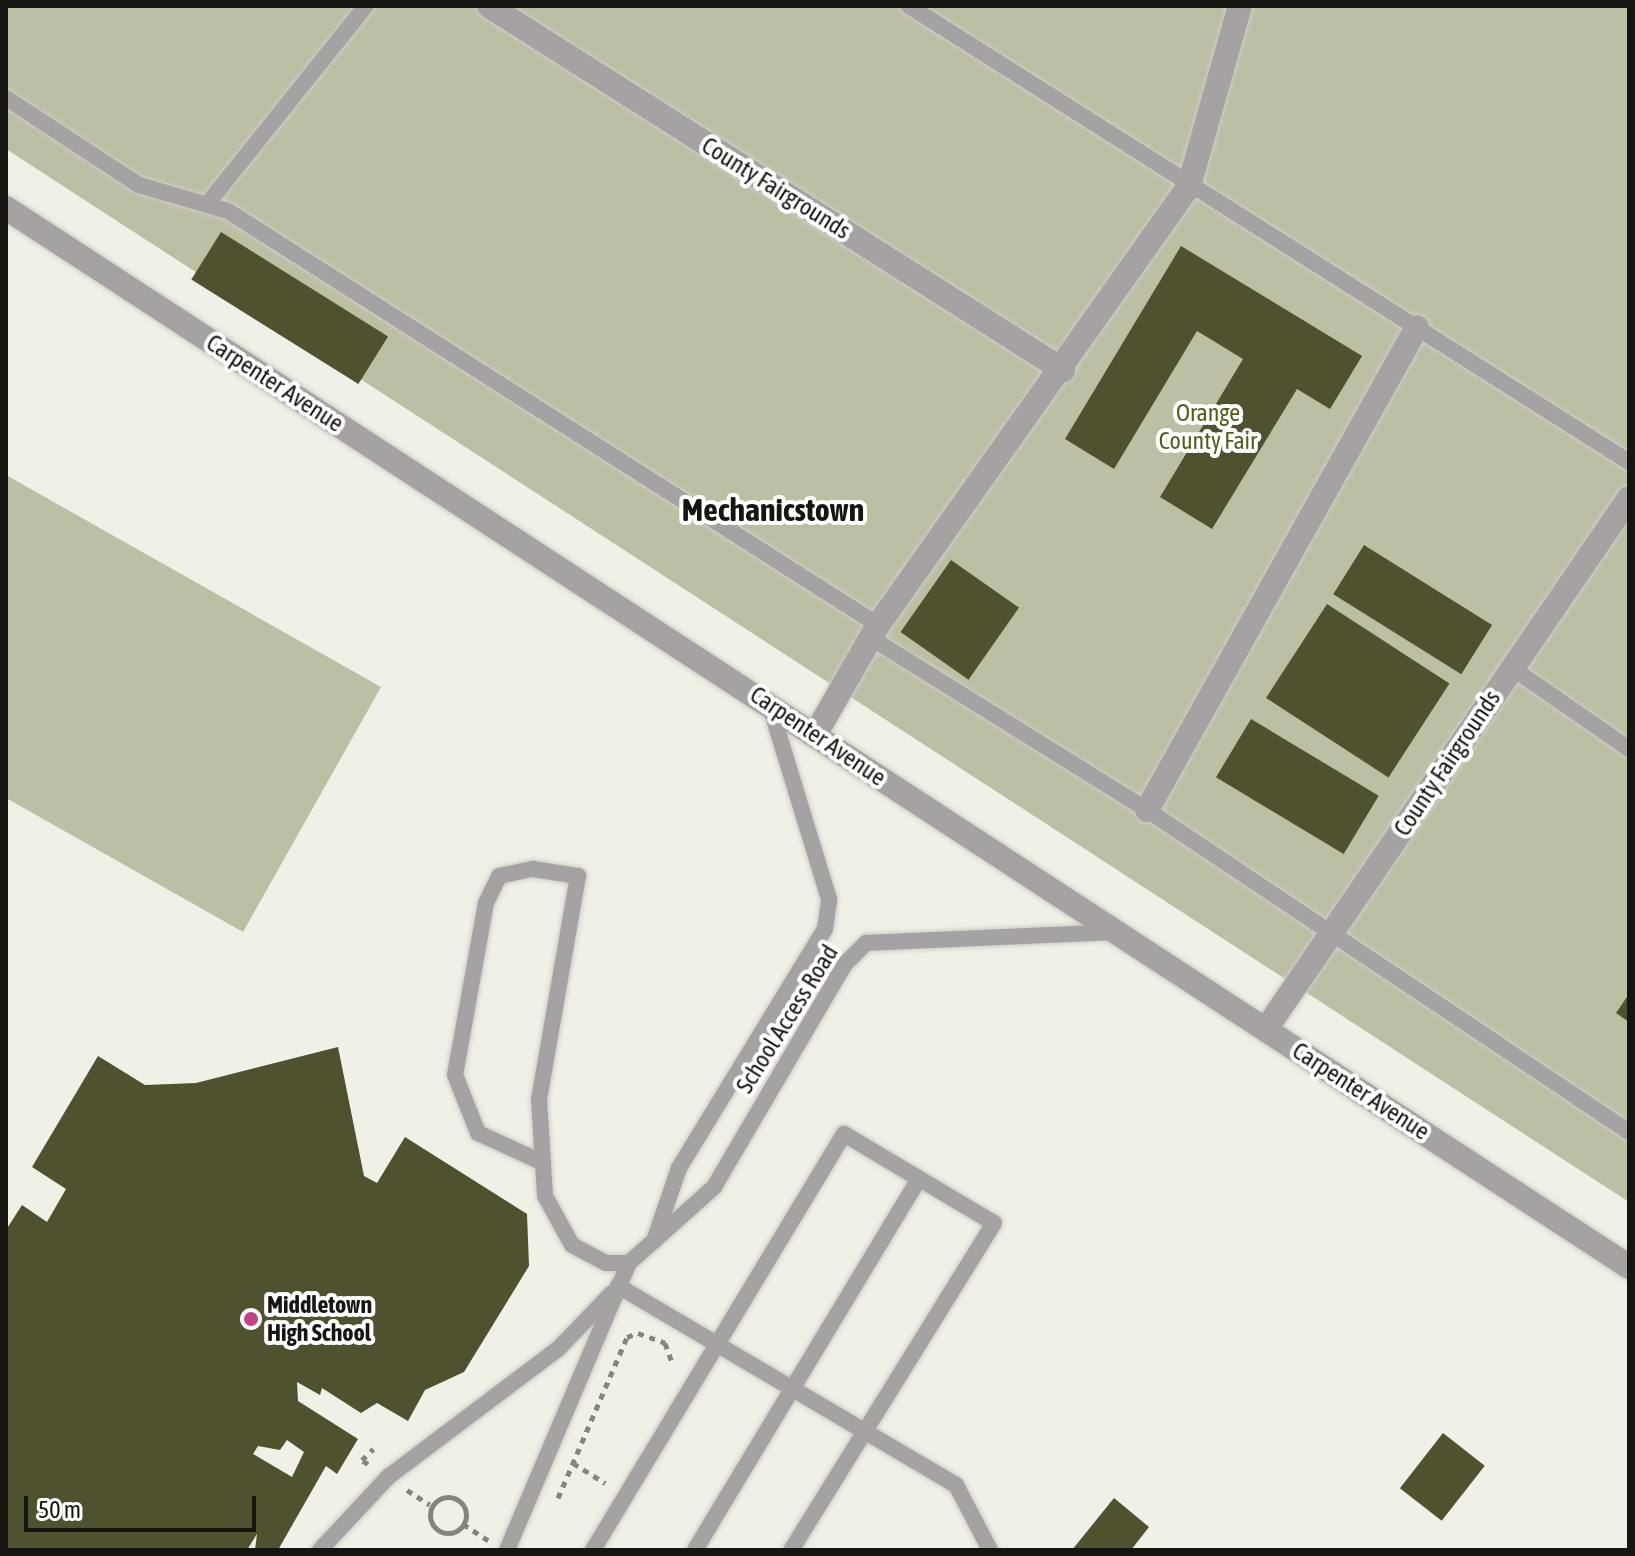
<!DOCTYPE html>
<html>
<head>
<meta charset="utf-8">
<style>
  body { margin:0 }
  #map { position:relative; width:1635px; height:1556px; overflow:hidden; background:#eff0e6; font-family:"Asap Condensed",sans-serif }
  div>[style] { position:absolute }
  .green>* { inset:0; background:#bdbfa4 }
  .building>* { inset:0; background:#50522f; transform-origin:0 0 }
  .path>* { height:5px; margin-top:-2.5px; transform-origin:0; background:repeating-linear-gradient(90deg,#84857e 0 6px,transparent 0 12px) }
  .path>.ring { margin:-2.5px; padding:0; box-sizing:content-box; background:none; border:5px solid #84857e; border-radius:50% }
  .roads { filter:drop-shadow(0 0 2px #cccdc4) drop-shadow(0 0 2px #cccdc4) }
  .service>* { height:16px; margin:-8px; padding:0 8px; transform-origin:8px; border-radius:8px; background:#a6a2a4 }
  .minor>* { height:24px; margin:-12px; padding:0 12px; transform-origin:12px; border-radius:12px; background:#a6a2a4 }
  .dots>* { width:22px; height:22px; translate:-50% -50%; box-sizing:border-box; border:4px solid #fff; border-radius:50% }
  span { translate:-50% -50%; white-space:nowrap; text-align:center; line-height:1.15; -webkit-text-stroke:8px #fff; paint-order:stroke }
  .street-label { font-size:24px; color:#151512 }
  .park-label { font-size:24px; color:#575a1b }
  .poi-label { font-size:24px; color:#151512; font-weight:700 }
  .left { translate:0 -50%; text-align:left }
  .district-label { font-size:32px; color:#151512; font-weight:700 }
  .frame { position:absolute; inset:0; border:8px solid #151512; pointer-events:none }
  .scale { position:absolute; left:24px; top:1496px; width:232px; height:36px; box-sizing:border-box; border:4px solid #151512; border-top:0; padding-left:10px; font-size:24px; line-height:28px; white-space:nowrap; color:#151512; -webkit-text-stroke:6px #fff; paint-order:stroke }
</style>
</head>
<body>
<div id="map">
  <div class="green">
    <i style="clip-path:polygon(6px 6px,1629px 6px,1629px 1202px,6px 149px)"></i>
    <i style="clip-path:polygon(6px 475px,381px 687px,243px 932px,6px 798px)"></i>
  </div>
  <div class="building">
    <i style="left:221px;top:232px;width:197px;height:56px;rotate:32deg"></i>
    <i style="clip-path:polygon(1181px 246px,1362px 356px,1330px 409px,1297px 389px,1212px 529px,1160px 497px,1243px 359px,1197px 331px,1114px 469px,1065px 439px)"></i>
    <i style="left:1364px;top:545px;width:151px;height:58px;rotate:32deg"></i>
    <i style="left:951px;top:560px;width:83px;height:88px;rotate:35deg"></i>
    <i style="left:1327px;top:604px;width:146px;height:112px;rotate:33deg"></i>
    <i style="left:1251px;top:719px;width:149px;height:68px;rotate:31deg"></i>
    <i style="clip-path:polygon(1629px 994px,1629px 1022px,1616px 1013px)"></i>
    <i style="clip-path:polygon(evenodd,338px 1047px,364px 1176px,377px 1183px,405px 1137px,527px 1214px,529px 1266px,464px 1372px,425px 1390px,408px 1421px,377px 1403px,361px 1413px,322px 1388px,320px 1395px,297px 1382px,298px 1401px,358px 1439px,337px 1474px,326px 1466px,278px 1550px,255px 1550px,257px 1534px,247px 1550px,6px 1550px,6px 1230px,22px 1205px,47px 1222px,66px 1189px,32px 1167px,98px 1056px,145px 1085px,196px 1083px,338px 1047px,287px 1440px,304px 1452px,292px 1477px,253px 1454px,258px 1446px,280px 1450px,287px 1440px)"></i>
    <i style="left:1443px;top:1433px;width:53px;height:70px;rotate:38deg"></i>
    <i style="clip-path:polygon(1114px 1498px,1149px 1527px,1131px 1550px,1072px 1550px)"></i>
  </div>
  <div class="path">
    <i style="left:573px;top:1463px;width:38px;rotate:32deg"></i>
    <i style="left:368px;top:1464px;width:7px;rotate:-146deg"></i>
    <i style="left:362px;top:1460px;width:16px;rotate:-45deg"></i>
    <i style="left:407px;top:1490px;width:27px;rotate:33deg"></i>
    <i class="ring" style="left:430px;top:1497px;width:31px;height:31px"></i>
    <i style="left:558px;top:1498px;width:175px;rotate:-66.8deg"></i>
    <i style="left:627px;top:1337px;width:12px;rotate:-20deg"></i>
    <i style="left:638px;top:1333px;width:29px;rotate:20deg"></i>
    <i style="left:665px;top:1343px;width:23px;rotate:70deg"></i>
    <i style="left:463px;top:1524px;width:31px;rotate:33deg"></i>
  </div>
  <div class="roads">
    <div class="service">
      <i style="left:909px;top:6px;width:852px;rotate:32.35deg"></i>
      <i style="left:6px;top:98px;width:159px;rotate:33.2deg"></i>
      <i style="left:139px;top:185px;width:93px;rotate:16.3deg"></i>
      <i style="left:228px;top:211px;width:771px;rotate:32.49deg"></i>
      <i style="left:208px;top:203px;width:253px;rotate:-51.3deg"></i>
      <i style="left:871px;top:638px;width:325px;rotate:31.9deg"></i>
      <i style="left:1147px;top:810px;width:580px;rotate:33.74deg"></i>
      <i style="left:1512px;top:668px;width:142px;rotate:34.7deg"></i>
      <i style="left:539px;top:1161px;width:67px;rotate:-155.3deg"></i>
      <i style="left:478px;top:1133px;width:62px;rotate:-111.6deg"></i>
      <i style="left:455px;top:1075px;width:175px;rotate:-79.8deg"></i>
      <i style="left:486px;top:903px;width:30px;rotate:-64deg"></i>
      <i style="left:499px;top:876px;width:35px;rotate:-12deg"></i>
      <i style="left:533px;top:869px;width:46px;rotate:8.8deg"></i>
      <i style="left:578px;top:876px;width:227px;rotate:99.9deg"></i>
      <i style="left:539px;top:1100px;width:96px;rotate:86.4deg"></i>
      <i style="left:545px;top:1196px;width:56px;rotate:61.1deg"></i>
      <i style="left:572px;top:1245px;width:38px;rotate:28deg"></i>
      <i style="left:606px;top:1263px;width:23px"></i>
      <i style="left:654px;top:1241px;width:77px;rotate:-71.1deg"></i>
      <i style="left:679px;top:1168px;width:280px;rotate:-58.6deg"></i>
      <i style="left:825px;top:929px;width:30px;rotate:-82deg"></i>
      <i style="left:829px;top:899px;width:205px;rotate:-107deg"></i>
      <i style="left:618px;top:1286px;width:392px;rotate:30.5deg"></i>
      <i style="left:956px;top:1485px;width:73px;rotate:62.4deg"></i>
      <i style="left:320px;top:1550px;width:100px;rotate:-47deg"></i>
      <i style="left:388px;top:1477px;width:213px;rotate:-37deg"></i>
      <i style="left:558px;top:1349px;width:78px;rotate:-46deg"></i>
      <i style="left:507px;top:1550px;width:312px;rotate:-67deg"></i>
      <i style="left:629px;top:1263px;width:114px;rotate:-41.8deg"></i>
      <i style="left:714px;top:1187px;width:259px;rotate:-59.6deg"></i>
      <i style="left:845px;top:964px;width:30px;rotate:-45deg"></i>
      <i style="left:866px;top:943px;width:247px;rotate:-2.5deg"></i>
      <i style="left:593px;top:1550px;width:486px;rotate:-58.9deg"></i>
      <i style="left:844px;top:1134px;width:174px;rotate:30.7deg"></i>
      <i style="left:994px;top:1223px;width:385px;rotate:121.8deg"></i>
      <i style="left:695px;top:1550px;width:434px;rotate:-58.9deg"></i>
    </div>
    <div class="minor">
      <i style="left:489px;top:6px;width:680px;rotate:32.38deg"></i>
      <i style="left:6px;top:208px;width:1938px;rotate:33.12deg"></i>
      <i style="left:815px;top:735px;width:127px;rotate:-60.2deg"></i>
      <i style="left:878px;top:625px;width:538px;rotate:-54.69deg"></i>
      <i style="left:1189px;top:186px;width:187px;rotate:-74.2deg"></i>
      <i style="left:1147px;top:810px;width:553px;rotate:-60.79deg"></i>
      <i style="left:1266px;top:1029px;width:643px;rotate:-55.64deg"></i>
    </div>
  </div>
  <div class="dots">
    <i style="left:251px;top:1319px;background:#c54289"></i>
  </div>
  <div class="street-label">
    <span style="left:776px;top:188px;rotate:32deg">County Fairgrounds</span>
    <span style="left:275px;top:383px;rotate:33deg">Carpenter Avenue</span>
    <span style="left:818px;top:736px;rotate:34deg">Carpenter Avenue</span>
    <span style="left:1447px;top:763px;rotate:-56deg">County Fairgrounds</span>
    <span style="left:787px;top:1019px;rotate:-58deg">School Access Road</span>
    <span style="left:1361px;top:1091px;rotate:33deg">Carpenter Avenue</span>
  </div>
  <div class="park-label">
    <span style="left:1208px;top:427px">Orange<br>County Fair</span>
  </div>
  <div class="poi-label">
    <span class="left" style="left:267px;top:1319px">Middletown<br>High School</span>
  </div>
  <div class="district-label">
    <span style="left:773px;top:510px">Mechanicstown</span>
  </div>
  <div class="frame"></div>
  <div class="scale">50 m</div>
</div>
</body>
</html>
